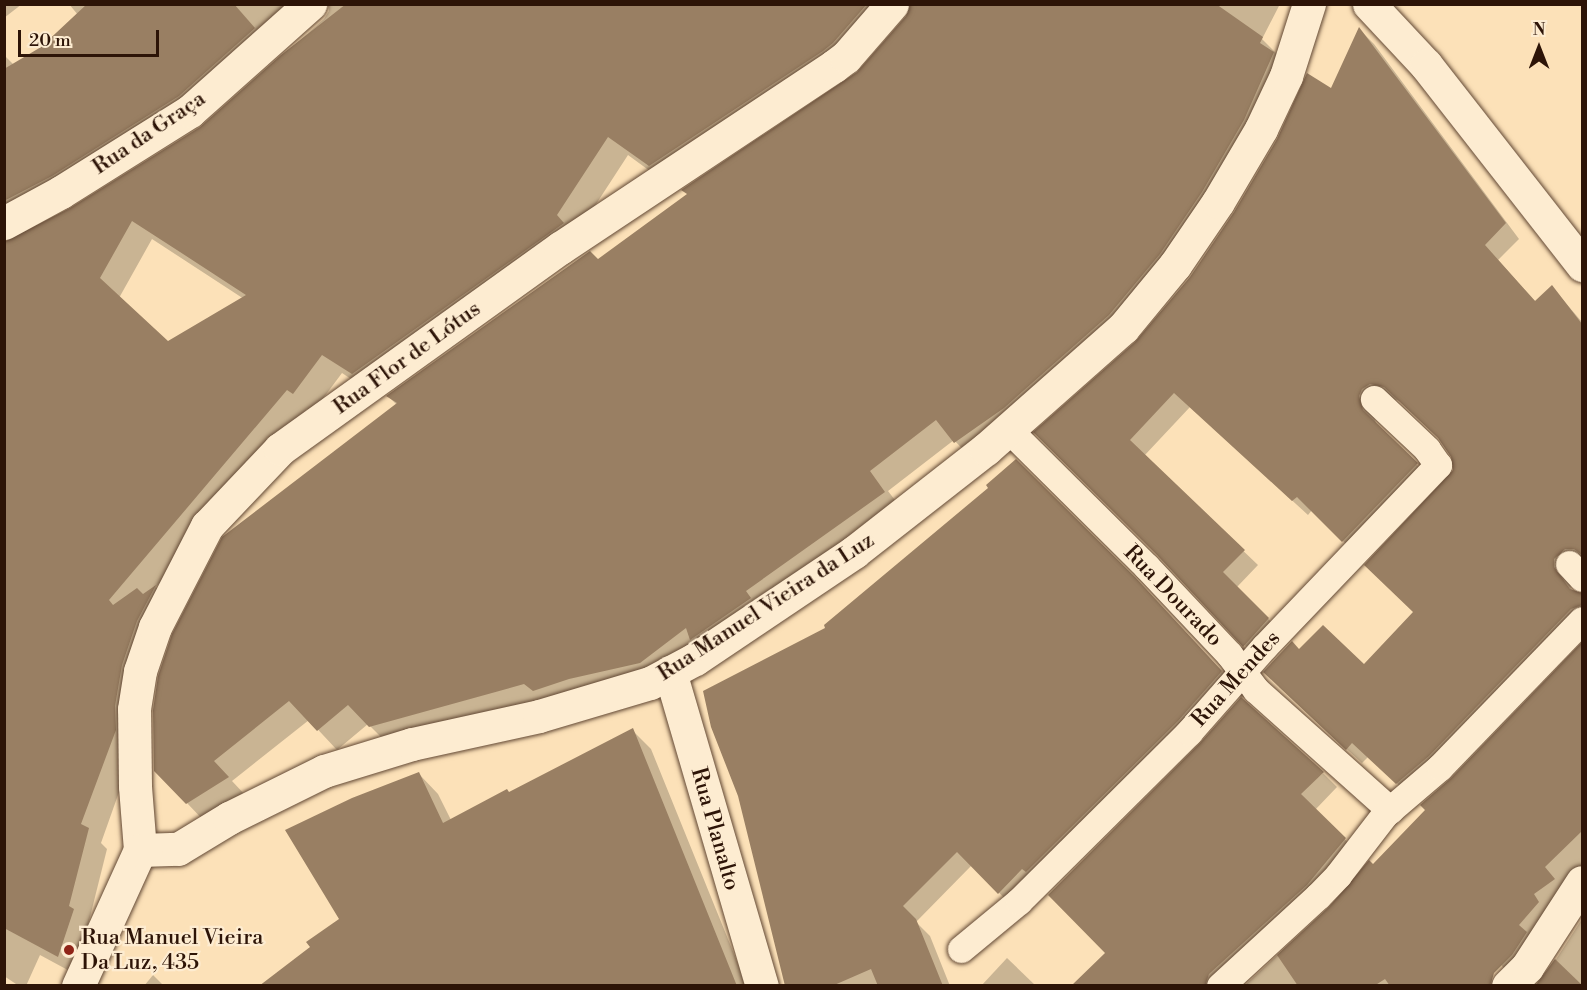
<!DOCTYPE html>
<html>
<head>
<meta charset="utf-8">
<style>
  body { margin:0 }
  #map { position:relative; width:1587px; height:990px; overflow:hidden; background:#fce1b8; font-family:"Libre Bodoni",serif }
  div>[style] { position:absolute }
  .shadow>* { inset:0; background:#0003 }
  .building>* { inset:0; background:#997f63 }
  .roads { filter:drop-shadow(0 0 2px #614733) drop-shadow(0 0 2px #614733) }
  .lane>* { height:27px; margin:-13.5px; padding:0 13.5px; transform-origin:13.5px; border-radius:13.5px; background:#fdecd1 }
  .street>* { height:33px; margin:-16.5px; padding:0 16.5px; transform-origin:16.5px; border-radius:16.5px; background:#fdecd1 }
  .secondary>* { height:33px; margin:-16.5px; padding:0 16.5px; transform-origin:16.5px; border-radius:16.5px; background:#fdecd1 }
  .dots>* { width:16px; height:16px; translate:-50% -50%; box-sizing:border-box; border:3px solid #fdecd1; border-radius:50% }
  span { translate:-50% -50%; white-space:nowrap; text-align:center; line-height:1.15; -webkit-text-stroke:4.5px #fdecd1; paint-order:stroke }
  .street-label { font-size:22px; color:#2d1407 }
  .poi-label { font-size:22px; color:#2d1407 }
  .left { translate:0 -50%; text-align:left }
  .frame { position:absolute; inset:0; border:6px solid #2d1407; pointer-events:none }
  .north { position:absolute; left:1509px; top:18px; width:60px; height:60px; -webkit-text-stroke:4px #fdecd1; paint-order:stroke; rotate:0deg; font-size:16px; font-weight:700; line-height:24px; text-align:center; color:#2d1407 }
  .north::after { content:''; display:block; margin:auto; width:21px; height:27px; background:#2d1407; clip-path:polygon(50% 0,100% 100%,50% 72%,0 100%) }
  .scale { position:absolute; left:18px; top:30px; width:141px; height:27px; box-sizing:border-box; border:3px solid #2d1407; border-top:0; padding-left:8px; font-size:18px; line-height:21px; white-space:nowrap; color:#2d1407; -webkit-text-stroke:4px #fdecd1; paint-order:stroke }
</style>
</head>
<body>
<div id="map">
  <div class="shadow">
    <i style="clip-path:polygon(4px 4px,22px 4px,4px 18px)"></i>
    <i style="clip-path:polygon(69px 4px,327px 4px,7px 232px,4px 241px,4px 55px,19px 70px,78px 15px)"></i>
    <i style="clip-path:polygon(evenodd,328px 4px,1280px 4px,1262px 39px,1281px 58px,1221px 211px,974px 461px,954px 440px,888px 491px,904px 512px,710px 658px,390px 746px,368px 724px,337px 750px,309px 720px,232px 781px,247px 797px,206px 823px,187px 803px,397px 405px,388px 396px,598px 261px,858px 73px,907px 17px,912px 5px,905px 5px,669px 185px,628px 155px,576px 235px,372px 393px,342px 373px,313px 412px,307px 409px,156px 587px,174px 605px,134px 750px,101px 843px,107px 849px,88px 925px,93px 930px,77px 975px,40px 955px,26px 986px,19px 986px,4px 976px,4px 692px,72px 209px,201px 128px,324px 19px,329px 11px,328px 4px,152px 239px,244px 299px,168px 343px,119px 298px,152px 239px)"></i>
    <i style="clip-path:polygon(1360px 30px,1374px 44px,1519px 239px,1498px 260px,1536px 302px,1552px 287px,1582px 322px,1582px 563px,1568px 574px,1571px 589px,1576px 594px,1582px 595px,1582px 626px,1412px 797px,1368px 757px,1362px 763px,1279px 687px,1299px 651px,1364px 667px,1415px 612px,1454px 471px,1453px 456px,1441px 439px,1401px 401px,1385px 398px,1372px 411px,1377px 426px,1431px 479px,1358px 556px,1312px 510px,1308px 515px,1190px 407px,1144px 456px,1258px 565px,1237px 587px,1283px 634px,1259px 660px,1160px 555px,1036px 432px,1136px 343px,1191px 278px,1331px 90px)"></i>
    <i style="clip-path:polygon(1149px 594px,1235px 686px,1013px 907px,972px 865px,916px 922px,930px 936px,950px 986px,787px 986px,739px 796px)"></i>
    <i style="clip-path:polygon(1582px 644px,1582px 885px,1516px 980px,1502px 966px,1479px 928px,1494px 986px,1244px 986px,1373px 866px,1427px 810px,1452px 779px)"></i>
    <i style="clip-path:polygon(632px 730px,651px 749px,747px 986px,262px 986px,312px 947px,341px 920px,419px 774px,438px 794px,451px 820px,510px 794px)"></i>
    <i style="clip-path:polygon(1323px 773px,1337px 787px,1315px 810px,1360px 854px,1228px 986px,1073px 986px)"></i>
    <i style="clip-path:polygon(1582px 919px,1582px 986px,1537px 986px,1544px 978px)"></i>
    <i style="clip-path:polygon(1007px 958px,1036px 986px,981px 986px)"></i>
    <i style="clip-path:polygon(153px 975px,164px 986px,144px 986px)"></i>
  </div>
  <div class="building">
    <i style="clip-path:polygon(87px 4px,234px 4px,255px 28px,179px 96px,52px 176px,4px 201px,4px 69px,41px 47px)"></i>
    <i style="clip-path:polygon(evenodd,346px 4px,867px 4px,833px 43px,823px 51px,649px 166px,608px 137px,557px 215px,564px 223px,352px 374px,322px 355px,293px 394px,287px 390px,109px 600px,113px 605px,137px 588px,143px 594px,156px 585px,137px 621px,122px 665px,115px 706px,116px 730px,81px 824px,89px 828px,69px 906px,74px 909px,58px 957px,4px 928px,4px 242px,70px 208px,200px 127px,281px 55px,346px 4px,132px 221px,180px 252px,246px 295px,168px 341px,100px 278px,132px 221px)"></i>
    <i style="clip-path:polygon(910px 4px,1216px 4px,1263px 37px,1260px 43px,1274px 52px,1244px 120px,1202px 192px,1160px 254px,1109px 315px,1004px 408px,954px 443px,936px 420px,870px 471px,885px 492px,746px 591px,751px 598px,690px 640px,686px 628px,640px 663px,569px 679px,533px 691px,524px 684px,369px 727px,348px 705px,317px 731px,289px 701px,214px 761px,229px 777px,186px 804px,154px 771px,153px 710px,158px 676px,172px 634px,222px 537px,397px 403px,386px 396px,590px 251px,598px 259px,687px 194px,681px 190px,857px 72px,906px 16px)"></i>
    <i style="clip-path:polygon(1359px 27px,1506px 223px,1485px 245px,1535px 301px,1552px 285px,1582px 324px,1582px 555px,1574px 549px,1565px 549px,1554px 559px,1554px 567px,1570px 589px,1582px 593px,1582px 605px,1571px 609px,1429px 756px,1396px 784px,1352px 743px,1346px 750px,1263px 672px,1292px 641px,1299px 649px,1323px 625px,1364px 664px,1413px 612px,1364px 565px,1453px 470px,1451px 457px,1438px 438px,1384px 387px,1370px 384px,1362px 389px,1359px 396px,1363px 410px,1418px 463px,1342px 542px,1297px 497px,1292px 501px,1174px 393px,1130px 440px,1245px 550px,1223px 572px,1269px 618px,1243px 647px,1157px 555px,1033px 432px,1135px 342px,1190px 277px,1234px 212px,1277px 139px,1307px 73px,1331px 88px)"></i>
    <i style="clip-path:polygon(1016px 459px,1135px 577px,1222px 671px,1178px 721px,1026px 872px,1022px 869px,998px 894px,957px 852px,903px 906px,916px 919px,943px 986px,878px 986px,871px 969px,832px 986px,785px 986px,738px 796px,711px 727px,703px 691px,825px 628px,824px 625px,988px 488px,986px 485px)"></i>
    <i style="clip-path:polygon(1582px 642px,1582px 831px,1545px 867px,1555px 879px,1534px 894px,1539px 902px,1519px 925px,1527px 932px,1512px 955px,1494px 973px,1490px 986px,1390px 986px,1385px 979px,1374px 986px,1298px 986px,1277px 955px,1329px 907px,1369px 860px,1373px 864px,1425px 810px,1420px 805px,1451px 778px)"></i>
    <i style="clip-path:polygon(1241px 697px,1324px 772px,1301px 794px,1346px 838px,1307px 885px,1209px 974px,1205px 986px,1071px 986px,1105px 953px,1048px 895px,1200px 743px)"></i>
    <i style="clip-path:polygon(633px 728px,737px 986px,259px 986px,310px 947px,306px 942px,339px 919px,285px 830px,352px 798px,419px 772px,443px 823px,507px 789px,509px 792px)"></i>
    <i style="clip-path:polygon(1555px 959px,1582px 985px,1582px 986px,1535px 986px)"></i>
  </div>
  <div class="roads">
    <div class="lane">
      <i style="left:1009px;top:430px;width:193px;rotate:44.8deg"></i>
      <i style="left:1146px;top:566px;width:121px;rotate:46.7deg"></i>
      <i style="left:1229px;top:654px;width:45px;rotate:53.1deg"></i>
      <i style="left:1256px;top:690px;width:180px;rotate:41.8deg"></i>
      <i style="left:1569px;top:564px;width:19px;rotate:47deg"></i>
      <i style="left:961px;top:949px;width:75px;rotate:-39.6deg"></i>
      <i style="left:1019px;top:901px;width:240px;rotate:-44.8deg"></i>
      <i style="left:1189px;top:732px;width:113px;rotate:-48.6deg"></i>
      <i style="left:1264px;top:647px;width:252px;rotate:-46.3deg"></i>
      <i style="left:1438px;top:465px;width:19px;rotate:-125deg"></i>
      <i style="left:1427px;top:449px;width:73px;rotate:-136.7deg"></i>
      <i style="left:1220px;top:986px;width:133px;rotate:-42.6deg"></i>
      <i style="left:1318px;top:896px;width:29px;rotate:-46deg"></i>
      <i style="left:1338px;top:875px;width:77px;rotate:-52.4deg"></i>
      <i style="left:1385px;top:814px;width:72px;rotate:-40.5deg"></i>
      <i style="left:1440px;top:767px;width:204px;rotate:-46deg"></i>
    </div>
    <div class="street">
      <i style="left:1369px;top:4px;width:83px;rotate:46.9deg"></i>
      <i style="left:1426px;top:65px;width:254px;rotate:52deg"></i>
      <i style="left:4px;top:223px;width:65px;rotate:-28.5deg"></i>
      <i style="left:61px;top:192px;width:152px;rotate:-32.1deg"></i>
      <i style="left:190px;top:111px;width:161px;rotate:-41.7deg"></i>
      <i style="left:670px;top:672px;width:327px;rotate:73.7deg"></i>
      <i style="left:140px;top:850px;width:64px;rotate:-94.5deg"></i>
      <i style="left:135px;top:786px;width:77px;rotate:-90.7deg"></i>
      <i style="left:134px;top:709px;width:38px;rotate:-81deg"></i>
      <i style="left:140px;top:671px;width:46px;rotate:-71.2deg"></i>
      <i style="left:155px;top:627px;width:114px;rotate:-62.8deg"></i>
      <i style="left:207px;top:526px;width:106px;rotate:-46.5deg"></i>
      <i style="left:280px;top:449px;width:345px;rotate:-35.7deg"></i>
      <i style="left:560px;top:248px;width:329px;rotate:-33.6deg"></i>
      <i style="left:834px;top:66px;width:15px;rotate:-37deg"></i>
      <i style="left:846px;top:57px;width:70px;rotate:-49deg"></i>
      <i style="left:1508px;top:986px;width:27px;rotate:-45deg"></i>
      <i style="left:1527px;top:967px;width:101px;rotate:-57.1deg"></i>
    </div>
    <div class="secondary">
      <i style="left:78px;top:986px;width:149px;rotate:-65.5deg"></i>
      <i style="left:140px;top:850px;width:38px;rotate:-2deg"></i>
      <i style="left:178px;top:849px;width:60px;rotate:-31.3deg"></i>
      <i style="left:229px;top:818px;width:106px;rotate:-26.3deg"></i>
      <i style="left:324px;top:771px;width:92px;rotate:-17.1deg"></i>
      <i style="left:412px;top:744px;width:130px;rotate:-12.4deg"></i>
      <i style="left:539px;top:716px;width:116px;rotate:-16.6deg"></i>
      <i style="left:650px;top:683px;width:51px;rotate:-28.1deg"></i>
      <i style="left:695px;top:659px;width:192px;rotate:-33.9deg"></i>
      <i style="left:854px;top:552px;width:167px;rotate:-38deg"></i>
      <i style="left:986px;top:449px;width:183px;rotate:-41.5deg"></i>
      <i style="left:1123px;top:328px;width:82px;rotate:-50.5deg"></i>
      <i style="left:1175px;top:265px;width:76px;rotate:-55.7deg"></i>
      <i style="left:1218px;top:202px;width:85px;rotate:-59.5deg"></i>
      <i style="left:1261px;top:129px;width:59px;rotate:-64.7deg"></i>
      <i style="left:1286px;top:76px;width:76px;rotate:-72.3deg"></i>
    </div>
  </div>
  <div class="dots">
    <i style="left:69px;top:950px;background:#8f2418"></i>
  </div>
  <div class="street-label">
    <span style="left:149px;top:133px;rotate:-34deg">Rua da Graça</span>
    <span style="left:407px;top:358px;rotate:-36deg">Rua Flor de Lótus</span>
    <span style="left:1173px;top:596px;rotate:46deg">Rua Dourado</span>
    <span style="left:766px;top:607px;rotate:-33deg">Rua Manuel Vieira da Luz</span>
    <span style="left:1236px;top:679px;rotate:-48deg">Rua Mendes</span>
    <span style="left:715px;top:829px;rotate:74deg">Rua Planalto</span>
  </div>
  <div class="poi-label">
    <span class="left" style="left:81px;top:950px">Rua Manuel Vieira<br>Da Luz, 435</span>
  </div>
  <div class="frame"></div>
  <div class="north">N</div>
  <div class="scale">20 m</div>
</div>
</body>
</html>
